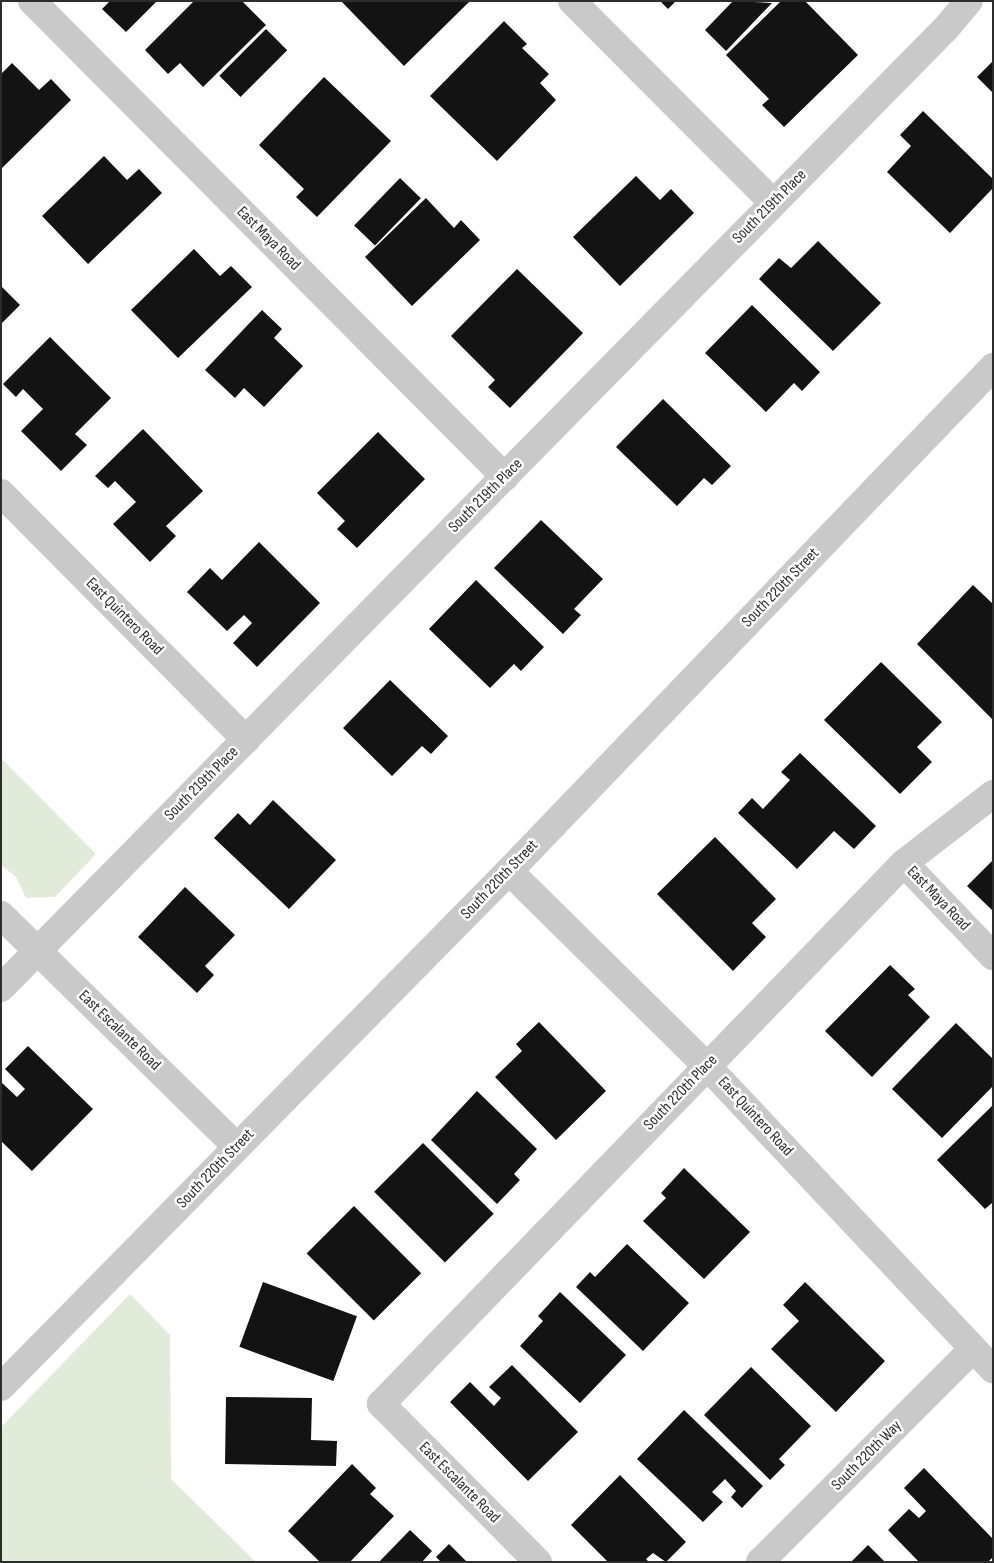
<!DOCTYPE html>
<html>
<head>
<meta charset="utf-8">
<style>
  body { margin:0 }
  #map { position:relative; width:994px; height:1563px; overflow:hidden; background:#fff; font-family:"Sofia Sans Condensed",sans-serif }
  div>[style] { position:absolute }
  .green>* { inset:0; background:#e0ebd9 }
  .building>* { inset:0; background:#131313; transform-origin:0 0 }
  .minor>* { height:28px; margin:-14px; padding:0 14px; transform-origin:14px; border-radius:14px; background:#c9c9c9 }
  span { translate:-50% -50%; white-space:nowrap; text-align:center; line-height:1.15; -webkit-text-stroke:5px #fff; paint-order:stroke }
  .street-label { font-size:16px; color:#2c2c2c }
  .frame { position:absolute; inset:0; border:2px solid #2c2c2c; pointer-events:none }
</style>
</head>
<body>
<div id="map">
  <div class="green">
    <i style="clip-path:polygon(1px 758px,96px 854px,55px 897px,26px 898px,16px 877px,1px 865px)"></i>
    <i style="clip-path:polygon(130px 1294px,170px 1335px,171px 1479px,256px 1562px,1px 1562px,1px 1427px)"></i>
  </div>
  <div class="building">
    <i style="clip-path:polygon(110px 1px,157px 1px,126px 32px,102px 9px)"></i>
    <i style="clip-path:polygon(194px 1px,242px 1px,266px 25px,203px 87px,180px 63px,168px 74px,145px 50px)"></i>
    <i style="clip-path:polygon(341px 1px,470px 1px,404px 66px)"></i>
    <i style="clip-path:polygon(660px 1px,676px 1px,668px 9px)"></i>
    <i style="clip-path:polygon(733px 1px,772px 3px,726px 51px,705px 30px)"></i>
    <i style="clip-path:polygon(781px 1px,805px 1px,858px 55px,784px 127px,762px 105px,769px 99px,726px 55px)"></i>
    <i style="clip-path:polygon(504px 21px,527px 44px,522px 48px,549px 74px,540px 83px,556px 100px,497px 161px,430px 96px)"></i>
    <i style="left:266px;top:29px;width:30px;height:66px;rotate:45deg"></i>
    <i style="clip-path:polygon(993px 61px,993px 93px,977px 77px)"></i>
    <i style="clip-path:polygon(12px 63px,39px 90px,51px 79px,71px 100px,1px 169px,1px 74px)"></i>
    <i style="clip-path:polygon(324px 77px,391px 141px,317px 217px,296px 197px,304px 189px,259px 145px)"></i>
    <i style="clip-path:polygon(923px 111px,993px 179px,993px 188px,950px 233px,887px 172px,911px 146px,900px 135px)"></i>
    <i style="clip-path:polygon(104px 156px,127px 180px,139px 169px,162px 193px,88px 264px,42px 216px)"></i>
    <i style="clip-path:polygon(636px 176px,660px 200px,671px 189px,694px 213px,620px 286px,573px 237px)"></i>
    <i style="left:400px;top:178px;width:29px;height:66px;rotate:44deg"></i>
    <i style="clip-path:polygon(426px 198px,454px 228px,461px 220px,480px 240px,412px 306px,365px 257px)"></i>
    <i style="clip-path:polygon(818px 241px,881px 303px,833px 351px,759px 279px,779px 258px,791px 268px)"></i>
    <i style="clip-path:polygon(194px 249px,220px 276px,231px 266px,252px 287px,178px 358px,131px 310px)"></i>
    <i style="clip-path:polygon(517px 269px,583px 333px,510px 408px,488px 387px,495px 380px,451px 336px)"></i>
    <i style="clip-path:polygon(1px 286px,20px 305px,1px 324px)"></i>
    <i style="clip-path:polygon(752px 305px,820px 372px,802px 391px,794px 383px,766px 412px,705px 353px)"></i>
    <i style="clip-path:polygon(262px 310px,282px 329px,274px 338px,303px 366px,264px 407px,244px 388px,235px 398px,205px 370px)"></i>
    <i style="clip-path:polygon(50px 337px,111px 398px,75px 434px,87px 445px,61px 471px,21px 431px,43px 409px,23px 389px,16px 397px,3px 384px)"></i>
    <i style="clip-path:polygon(663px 399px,731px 466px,712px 485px,704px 478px,677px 506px,616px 447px)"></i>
    <i style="clip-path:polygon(143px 429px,203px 491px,166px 526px,176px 536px,150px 562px,113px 524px,136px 502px,115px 481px,108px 488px,95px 476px)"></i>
    <i style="clip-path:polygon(378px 432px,425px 479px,357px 548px,337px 529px,345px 521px,317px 493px)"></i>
    <i style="clip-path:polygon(541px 520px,603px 579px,574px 609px,581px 615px,563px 634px,494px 568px)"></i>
    <i style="clip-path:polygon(259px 542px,320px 603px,257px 667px,233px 643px,252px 623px,244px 615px,227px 631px,187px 592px,210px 568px,222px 580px)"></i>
    <i style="clip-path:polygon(476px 580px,544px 647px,521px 671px,514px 664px,490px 688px,429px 629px)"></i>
    <i style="clip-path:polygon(973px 585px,993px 604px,992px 719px,917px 644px)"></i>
    <i style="clip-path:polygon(881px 662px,942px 722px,917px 747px,932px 762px,900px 794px,824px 720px)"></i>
    <i style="clip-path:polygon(390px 680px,448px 736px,431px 754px,422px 746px,392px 776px,343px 728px)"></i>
    <i style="clip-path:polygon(800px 753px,876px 826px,854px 849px,834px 831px,797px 869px,738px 813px,752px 798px,763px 809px,790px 780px,781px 772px)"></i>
    <i style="clip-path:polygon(273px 800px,336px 860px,289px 909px,214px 838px,238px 813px,250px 825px)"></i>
    <i style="clip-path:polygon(715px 837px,776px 899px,752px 923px,766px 937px,733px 971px,657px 894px)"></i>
    <i style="clip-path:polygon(993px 860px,993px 909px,992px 910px,967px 886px)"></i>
    <i style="clip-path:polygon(185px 887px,235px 935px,205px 966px,214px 975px,197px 993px,138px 937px)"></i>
    <i style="clip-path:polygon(890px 965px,915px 989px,908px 995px,930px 1017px,872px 1077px,825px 1031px)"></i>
    <i style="clip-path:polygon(539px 1022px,606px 1091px,556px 1140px,495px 1077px,522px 1051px,516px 1044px)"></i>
    <i style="clip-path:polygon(956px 1023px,993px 1059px,993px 1086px,942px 1138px,892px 1089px)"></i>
    <i style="clip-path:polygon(28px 1046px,93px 1109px,32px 1171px,1px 1141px,1px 1082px,17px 1097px,25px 1089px,5px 1069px)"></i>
    <i style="clip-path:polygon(477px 1091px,537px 1149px,514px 1174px,520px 1180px,497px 1204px,431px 1140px)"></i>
    <i style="clip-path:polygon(993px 1105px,993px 1202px,985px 1209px,937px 1160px)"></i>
    <i style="left:423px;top:1143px;width:100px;height:69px;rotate:45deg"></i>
    <i style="clip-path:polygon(684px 1168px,750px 1232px,704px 1279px,643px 1221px,666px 1198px,661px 1193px)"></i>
    <i style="left:354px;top:1206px;width:95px;height:67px;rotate:45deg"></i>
    <i style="clip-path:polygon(627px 1244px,689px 1303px,643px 1351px,576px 1287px,590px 1272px,595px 1277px)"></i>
    <i style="left:263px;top:1282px;width:100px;height:69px;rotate:20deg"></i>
    <i style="clip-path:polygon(805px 1282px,885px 1361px,836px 1412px,771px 1349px,799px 1321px,783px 1305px)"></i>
    <i style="clip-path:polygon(560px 1292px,626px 1355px,580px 1403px,520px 1346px,543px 1321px,538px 1316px)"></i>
    <i style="clip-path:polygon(512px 1365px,578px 1432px,528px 1481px,450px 1402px,470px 1382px,494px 1406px,501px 1398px,489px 1387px)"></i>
    <i style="clip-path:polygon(751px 1367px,811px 1426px,779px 1459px,785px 1465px,770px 1480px,704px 1415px)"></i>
    <i style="clip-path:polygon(226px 1397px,312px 1398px,311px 1440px,337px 1441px,336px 1466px,225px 1464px)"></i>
    <i style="clip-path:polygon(684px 1410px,763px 1486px,742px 1508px,731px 1497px,736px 1491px,725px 1479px,712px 1492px,723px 1502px,703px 1522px,637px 1459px)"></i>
    <i style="clip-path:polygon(352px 1464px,376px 1488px,370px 1494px,394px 1516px,350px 1562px,320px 1562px,288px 1531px)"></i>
    <i style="clip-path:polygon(924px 1468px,993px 1539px,993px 1557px,988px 1562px,919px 1562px,888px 1530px,909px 1509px,919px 1518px,926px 1511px,904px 1488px)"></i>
    <i style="clip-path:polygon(620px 1475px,686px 1542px,666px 1562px,653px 1553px,646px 1559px,649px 1562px,608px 1562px,571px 1525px)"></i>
    <i style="clip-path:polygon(410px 1530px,432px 1551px,422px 1562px,379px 1562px)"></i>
    <i style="clip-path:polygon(449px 1544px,467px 1562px,441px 1562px,436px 1557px)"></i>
    <i style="clip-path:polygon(868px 1545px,885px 1562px,851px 1562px)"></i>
  </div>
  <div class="minor">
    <i style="left:32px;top:1px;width:671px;rotate:45.18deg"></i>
    <i style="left:572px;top:1px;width:285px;rotate:45.1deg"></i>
    <i style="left:1px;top:493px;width:348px;rotate:45.2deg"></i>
    <i style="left:904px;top:863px;width:129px;rotate:46.3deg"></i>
    <i style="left:509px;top:871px;width:278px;rotate:44.6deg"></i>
    <i style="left:707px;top:1066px;width:417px;rotate:46.7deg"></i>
    <i style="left:1px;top:915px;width:331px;rotate:44.5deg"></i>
    <i style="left:1px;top:988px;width:1348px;rotate:-45.45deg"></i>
    <i style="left:947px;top:27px;width:34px;rotate:-50deg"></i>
    <i style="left:1px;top:1387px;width:724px;rotate:-45.45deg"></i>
    <i style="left:509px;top:871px;width:699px;rotate:-46.16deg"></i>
    <i style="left:538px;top:1562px;width:223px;rotate:-134.8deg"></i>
    <i style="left:381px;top:1404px;width:752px;rotate:-45.97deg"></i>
    <i style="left:904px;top:863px;width:113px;rotate:-37.8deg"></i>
    <i style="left:760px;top:1562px;width:301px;rotate:-45deg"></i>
  </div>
  <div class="street-label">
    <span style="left:770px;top:207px;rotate:-45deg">South 219th Place</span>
    <span style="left:268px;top:239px;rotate:45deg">East Maya Road</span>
    <span style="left:486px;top:496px;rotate:-45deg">South 219th Place</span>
    <span style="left:781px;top:588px;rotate:-46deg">South 220th Street</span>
    <span style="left:124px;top:617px;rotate:45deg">East Quintero Road</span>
    <span style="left:202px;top:784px;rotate:-45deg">South 219th Place</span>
    <span style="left:500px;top:880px;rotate:-46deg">South 220th Street</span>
    <span style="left:938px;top:899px;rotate:46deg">East Maya Road</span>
    <span style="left:119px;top:1031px;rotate:44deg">East Escalante Road</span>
    <span style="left:681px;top:1093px;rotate:-46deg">South 220th Place</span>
    <span style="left:755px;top:1117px;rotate:47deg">East Quintero Road</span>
    <span style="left:216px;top:1169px;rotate:-46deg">South 220th Street</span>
    <span style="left:867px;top:1456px;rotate:-45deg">South 220th Way</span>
    <span style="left:459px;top:1483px;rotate:45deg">East Escalante Road</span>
  </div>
  <div class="frame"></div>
</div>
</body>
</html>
